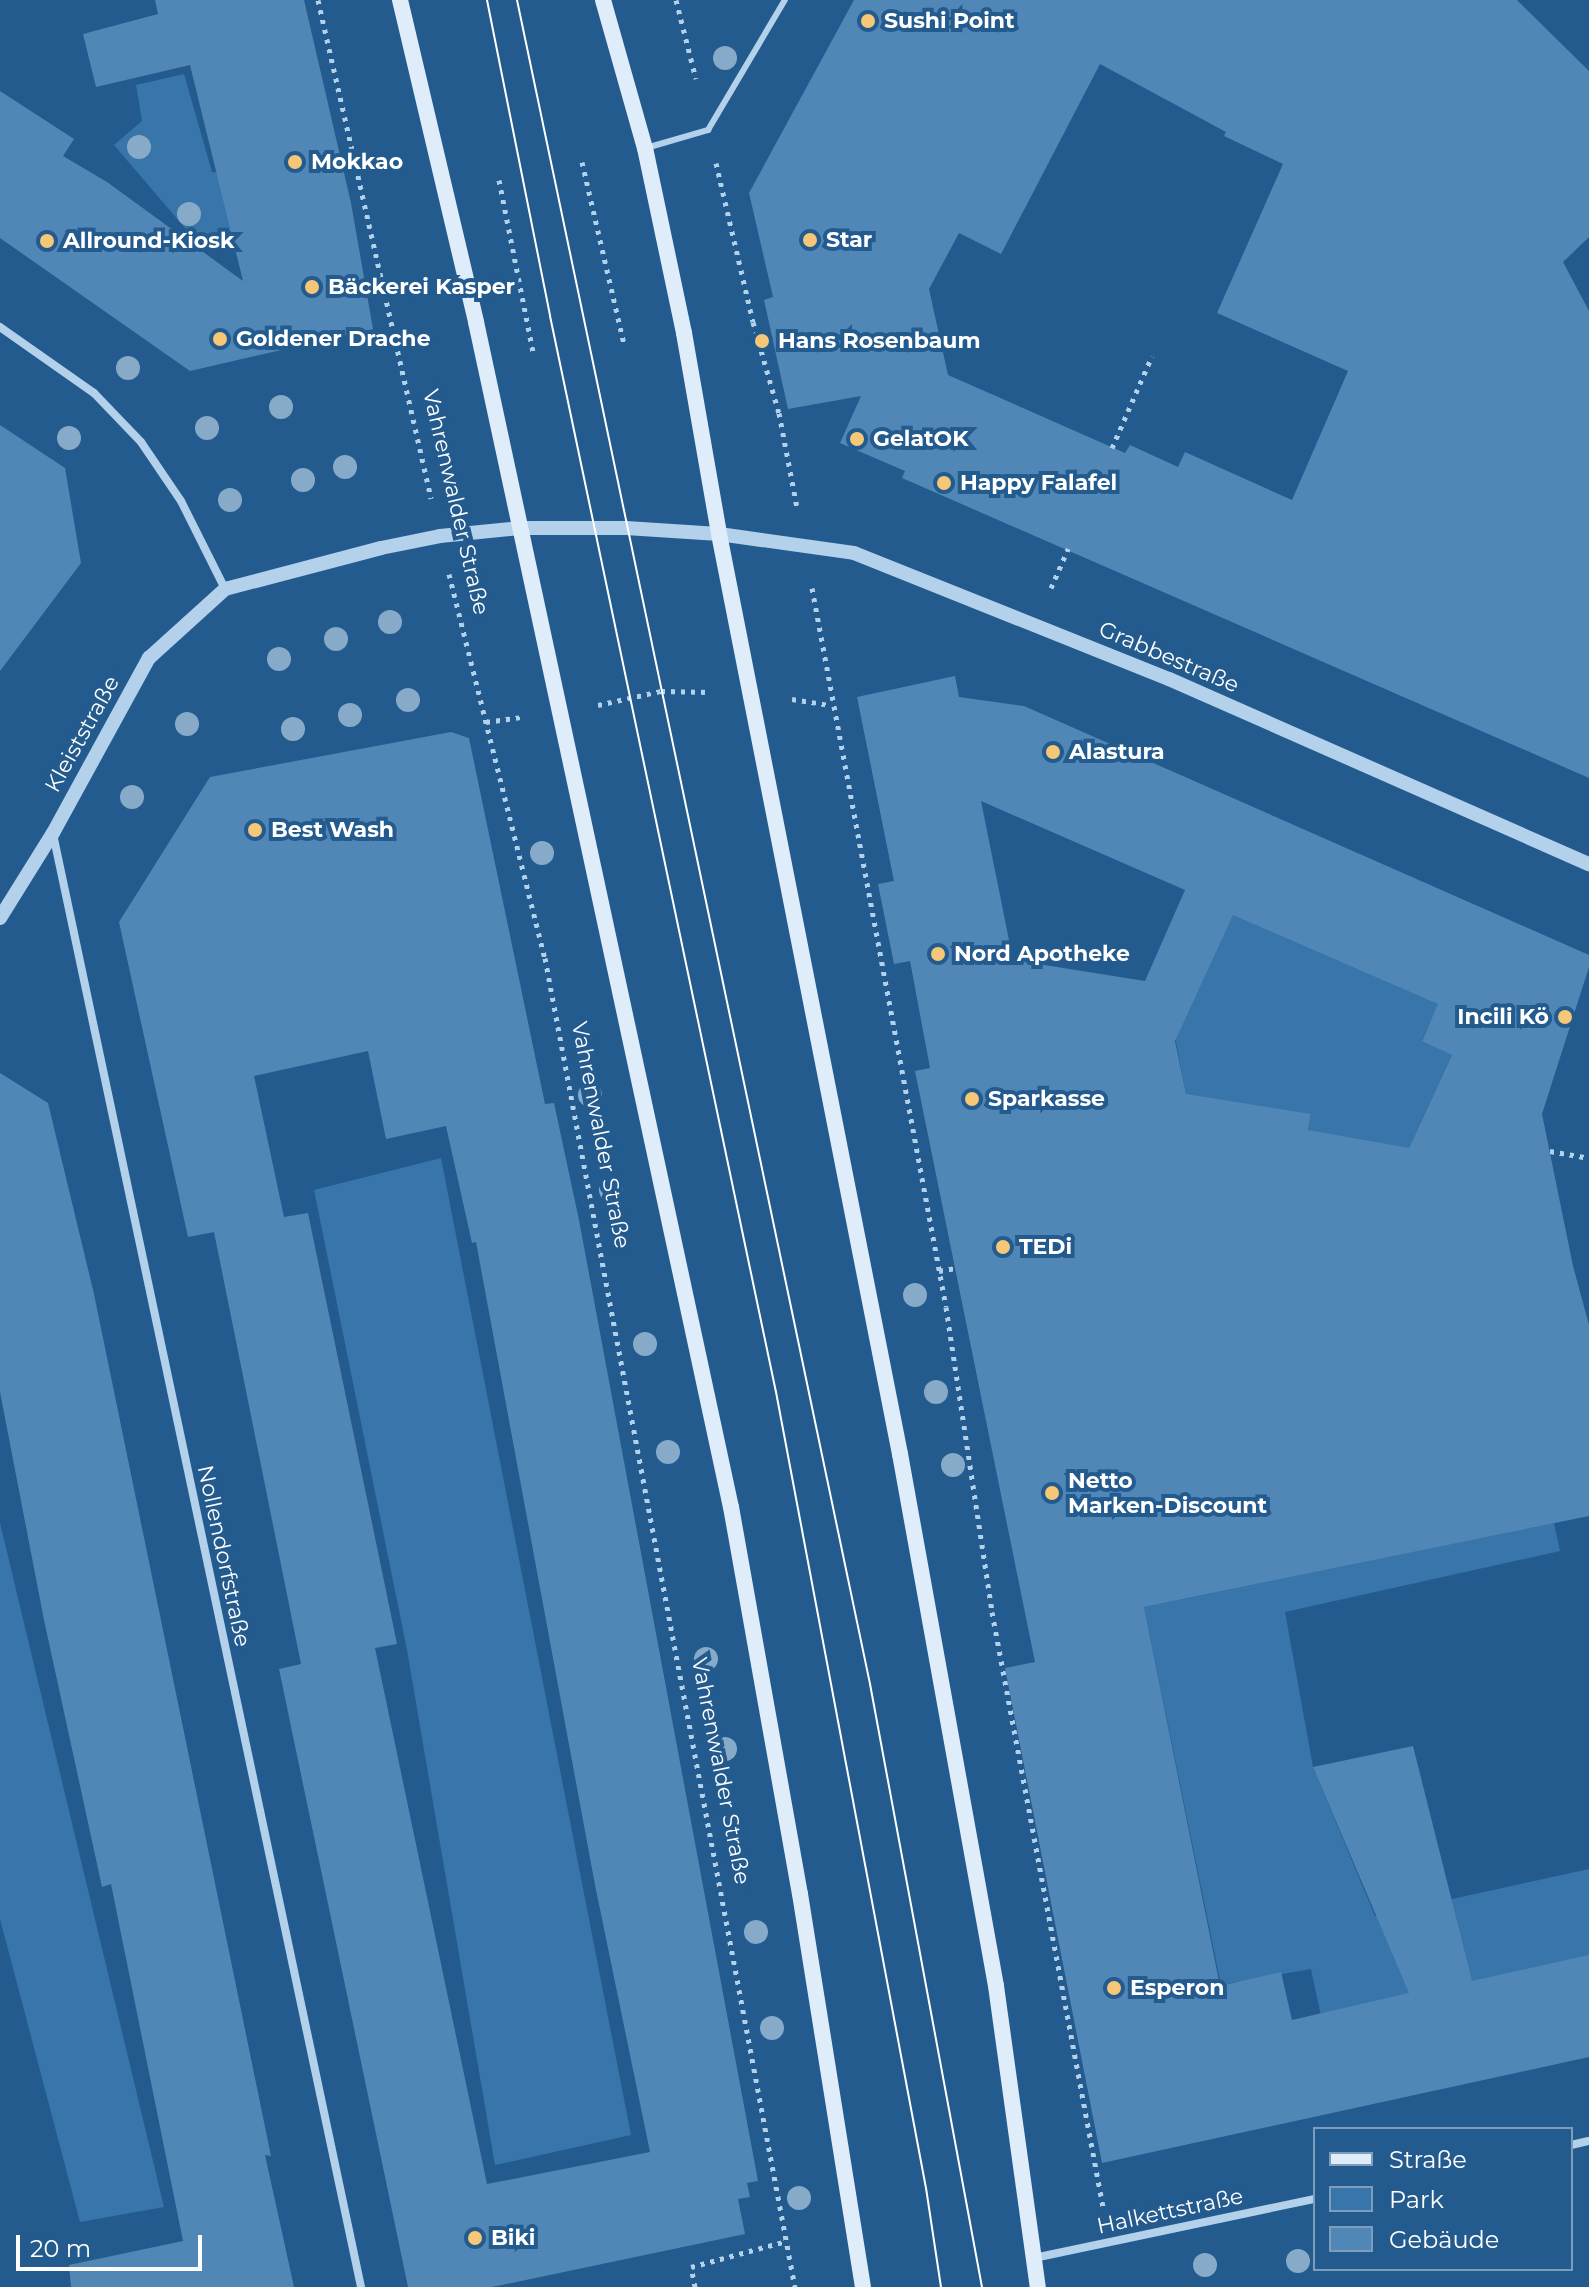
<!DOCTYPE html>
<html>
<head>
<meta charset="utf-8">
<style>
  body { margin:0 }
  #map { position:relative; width:1589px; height:2287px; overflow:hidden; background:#245b8e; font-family:Montserrat,sans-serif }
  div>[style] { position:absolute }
  .green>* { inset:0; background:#3875ab }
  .building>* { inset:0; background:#5087b7 }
  .path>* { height:5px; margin-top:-2.5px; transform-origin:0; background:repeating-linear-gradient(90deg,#b3d1eb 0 4px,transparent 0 10px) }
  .service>* { height:6px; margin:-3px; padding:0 3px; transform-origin:3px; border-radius:3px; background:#b3d1eb }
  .minor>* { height:8px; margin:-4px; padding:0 4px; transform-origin:4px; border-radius:4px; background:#b3d1eb }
  .tertiary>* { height:14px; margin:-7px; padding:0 7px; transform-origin:7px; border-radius:7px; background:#b3d1eb }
  .secondary>* { height:16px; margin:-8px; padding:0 8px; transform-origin:8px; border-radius:8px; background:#dfecf9 }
  .tram>* { height:2px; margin:-1px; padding:0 1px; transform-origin:1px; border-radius:1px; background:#fff }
  .trees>* { width:24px; height:24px; margin:-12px; border-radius:50%; background:#87aac9 }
  .dots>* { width:22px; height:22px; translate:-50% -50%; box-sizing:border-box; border:4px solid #245b8e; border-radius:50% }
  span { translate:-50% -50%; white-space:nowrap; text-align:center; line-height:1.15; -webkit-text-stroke:8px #245b8e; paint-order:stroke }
  .poi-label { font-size:22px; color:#fff; font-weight:700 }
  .left { translate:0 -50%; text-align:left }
  .right { translate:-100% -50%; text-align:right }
  .street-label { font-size:22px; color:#fff }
  .legend { position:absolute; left:1313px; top:2127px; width:260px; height:144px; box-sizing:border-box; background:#245b8e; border:2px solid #7c9dbb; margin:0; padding:10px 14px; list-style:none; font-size:24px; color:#fff }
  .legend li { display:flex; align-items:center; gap:16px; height:40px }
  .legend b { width:40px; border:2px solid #7c9dbb }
  .scale { position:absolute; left:16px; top:2235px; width:186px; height:36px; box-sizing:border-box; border:4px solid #fff; border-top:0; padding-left:10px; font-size:24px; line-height:28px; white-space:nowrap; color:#fff; -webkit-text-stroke:6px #245b8e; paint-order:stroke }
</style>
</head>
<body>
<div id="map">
  <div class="green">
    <i style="clip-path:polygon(184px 74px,212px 172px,235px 174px,250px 225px,197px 242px,114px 145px,142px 121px,136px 85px)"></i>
    <i style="clip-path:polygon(1235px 910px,1441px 999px,1422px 1040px,1452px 1055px,1407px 1152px,1308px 1130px,1311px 1114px,1189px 1111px,1175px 1036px)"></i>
    <i style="clip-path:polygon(441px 1158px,631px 2135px,495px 2165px,407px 1650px,314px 1190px)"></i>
    <i style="clip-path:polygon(0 1523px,164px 2207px,80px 2222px,0 1919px)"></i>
    <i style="clip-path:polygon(1554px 1523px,1560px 1551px,1285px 1612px,1313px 1767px,1375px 1916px,1589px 1869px,1589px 1957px,1321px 2016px,1311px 1969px,1221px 1985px,1144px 1607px)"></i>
  </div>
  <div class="building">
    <i style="clip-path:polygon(155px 0,304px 0,351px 203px,373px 329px,190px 371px,0 238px,0 91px,74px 139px,63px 156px,107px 182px,243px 281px,190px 65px,96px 87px,83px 34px,158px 14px)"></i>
    <i style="clip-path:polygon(evenodd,854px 0,1517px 0,1589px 71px,1589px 237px,1563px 262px,1589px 311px,1589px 778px,902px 478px,905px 471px,840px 443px,861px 396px,788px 409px,764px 300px,773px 297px,749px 193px,854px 0,1100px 64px,1226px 132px,1224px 136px,1283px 164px,1217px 313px,1348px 371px,1292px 500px,1185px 452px,1178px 467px,1130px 445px,1125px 453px,948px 375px,929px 289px,959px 233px,1001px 254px,1100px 64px)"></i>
    <i style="clip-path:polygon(0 425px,65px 468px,81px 563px,0 671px)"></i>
    <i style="clip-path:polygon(evenodd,955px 676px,959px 697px,1024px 706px,1589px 955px,1589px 967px,1542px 1114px,1573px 1266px,1589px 1325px,1589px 1516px,1144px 1607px,1220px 1986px,1281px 1972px,1292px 2020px,1409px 1993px,1313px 1767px,1413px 1746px,1472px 1981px,1589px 1955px,1589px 2057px,1102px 2163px,1005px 1668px,1035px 1662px,915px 1071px,930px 1068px,910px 961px,894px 964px,878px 884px,894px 881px,857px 697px,955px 676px,981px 801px,1185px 890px,1145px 981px,1013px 960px,981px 801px,955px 676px,1233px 915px,1438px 1004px,1422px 1041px,1452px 1055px,1409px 1148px,1308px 1130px,1311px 1114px,1186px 1094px,1175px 1041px,1233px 915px)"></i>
    <i style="clip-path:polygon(evenodd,451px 732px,469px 738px,545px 1104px,554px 1103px,579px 1220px,758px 2181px,747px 2183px,750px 2197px,738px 2199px,745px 2234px,492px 2287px,408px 2287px,279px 1669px,301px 1664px,214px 1232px,188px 1237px,119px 922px,210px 777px,451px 732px,368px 1051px,386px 1139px,446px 1126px,472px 1243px,476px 1242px,595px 1885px,650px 2152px,487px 2184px,375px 1648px,397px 1644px,308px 1213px,284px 1217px,254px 1076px,368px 1051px)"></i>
    <i style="clip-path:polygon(0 1073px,48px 1103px,94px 1294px,271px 2156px,265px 2155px,294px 2287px,71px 2287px,69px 2265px,183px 2241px,111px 1884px,102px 1887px,44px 1620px,0 1392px)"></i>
  </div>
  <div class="path">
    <i style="left:318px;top:0;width:511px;rotate:77.22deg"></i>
    <i style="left:676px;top:0;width:81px;rotate:75.8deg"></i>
    <i style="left:582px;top:162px;width:187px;rotate:77deg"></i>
    <i style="left:716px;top:163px;width:163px;rotate:76.9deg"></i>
    <i style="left:753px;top:322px;width:95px;rotate:74.1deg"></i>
    <i style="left:779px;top:413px;width:96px;rotate:79.2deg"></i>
    <i style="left:499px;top:180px;width:175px;rotate:78.8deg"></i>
    <i style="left:1112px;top:448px;width:100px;rotate:-66.5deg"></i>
    <i style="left:449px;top:574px;width:396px;rotate:76deg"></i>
    <i style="left:545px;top:958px;width:1352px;rotate:79.35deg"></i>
    <i style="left:812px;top:588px;width:731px;rotate:79.44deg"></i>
    <i style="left:946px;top:1307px;width:308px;rotate:81.4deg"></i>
    <i style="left:992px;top:1612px;width:605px;rotate:79.43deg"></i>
    <i style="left:1051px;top:588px;width:43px;rotate:-66.4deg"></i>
    <i style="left:792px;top:699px;width:39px;rotate:9deg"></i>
    <i style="left:598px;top:705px;width:65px;rotate:-12.5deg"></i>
    <i style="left:661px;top:691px;width:49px;rotate:1.2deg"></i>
    <i style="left:486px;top:722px;width:35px;rotate:-8deg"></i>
    <i style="left:1550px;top:1151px;width:40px;rotate:10deg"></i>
    <i style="left:939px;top:1271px;width:17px;rotate:-10deg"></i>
    <i style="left:695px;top:2287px;width:20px;rotate:-101deg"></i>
    <i style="left:691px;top:2267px;width:99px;rotate:-15.2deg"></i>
  </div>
  <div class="service">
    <i style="left:646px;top:148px;width:65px;rotate:-16.2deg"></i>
    <i style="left:708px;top:130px;width:151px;rotate:-59.4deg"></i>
  </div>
  <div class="minor">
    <i style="left:0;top:327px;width:115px;rotate:35.1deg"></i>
    <i style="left:94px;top:393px;width:68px;rotate:46.2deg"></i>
    <i style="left:141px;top:442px;width:71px;rotate:55.9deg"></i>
    <i style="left:181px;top:501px;width:98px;rotate:63.4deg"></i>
    <i style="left:53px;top:834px;width:1485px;rotate:78.03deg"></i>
    <i style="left:1571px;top:2145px;width:18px;rotate:-13deg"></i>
    <i style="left:1034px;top:2258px;width:287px;rotate:-11.9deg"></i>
  </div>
  <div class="tertiary">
    <i style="left:0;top:918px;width:100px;rotate:-58.1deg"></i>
    <i style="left:53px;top:833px;width:200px;rotate:-61.3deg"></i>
    <i style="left:149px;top:658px;width:103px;rotate:-42.2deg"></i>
    <i style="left:225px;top:589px;width:161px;rotate:-14.7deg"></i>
    <i style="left:381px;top:548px;width:60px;rotate:-11.5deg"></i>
    <i style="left:440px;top:536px;width:80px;rotate:-5.7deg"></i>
    <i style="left:520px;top:528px;width:106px"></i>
    <i style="left:626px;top:528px;width:93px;rotate:3.7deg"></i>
    <i style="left:719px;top:534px;width:136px;rotate:8deg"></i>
    <i style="left:854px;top:553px;width:339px;rotate:21.8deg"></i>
    <i style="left:1169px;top:679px;width:459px;rotate:23.8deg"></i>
  </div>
  <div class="secondary">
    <i style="left:400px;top:0;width:331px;rotate:76.7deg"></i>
    <i style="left:476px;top:322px;width:1212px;rotate:77.86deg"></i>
    <i style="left:731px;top:1507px;width:393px;rotate:79.9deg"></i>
    <i style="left:800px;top:1894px;width:398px;rotate:80.9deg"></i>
    <i style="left:603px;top:0;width:154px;rotate:74.2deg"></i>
    <i style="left:645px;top:148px;width:189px;rotate:78.1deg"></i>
    <i style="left:684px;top:333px;width:204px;rotate:80.1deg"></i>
    <i style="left:719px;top:534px;width:938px;rotate:78.87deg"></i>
    <i style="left:900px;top:1454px;width:541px;rotate:79.77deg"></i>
    <i style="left:996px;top:1986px;width:304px;rotate:82.1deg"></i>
  </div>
  <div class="tram">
    <i style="left:487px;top:0;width:322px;rotate:78.7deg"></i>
    <i style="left:550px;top:316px;width:1099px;rotate:78.14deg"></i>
    <i style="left:776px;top:1392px;width:810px;rotate:79.33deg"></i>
    <i style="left:926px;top:2188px;width:100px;rotate:81.4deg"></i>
    <i style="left:517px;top:0;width:1721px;rotate:78.16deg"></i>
    <i style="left:870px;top:1684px;width:613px;rotate:79.48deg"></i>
  </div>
  <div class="trees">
    <i style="left:725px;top:58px"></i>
    <i style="left:139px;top:147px"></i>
    <i style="left:189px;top:214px"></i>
    <i style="left:128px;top:368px"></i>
    <i style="left:281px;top:407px"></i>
    <i style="left:207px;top:428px"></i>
    <i style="left:69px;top:438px"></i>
    <i style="left:345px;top:467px"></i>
    <i style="left:303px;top:480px"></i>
    <i style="left:230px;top:500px"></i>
    <i style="left:390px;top:622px"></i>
    <i style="left:336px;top:639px"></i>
    <i style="left:279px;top:659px"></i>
    <i style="left:408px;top:700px"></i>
    <i style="left:350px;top:715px"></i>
    <i style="left:187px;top:724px"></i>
    <i style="left:293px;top:729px"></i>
    <i style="left:132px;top:797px"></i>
    <i style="left:542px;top:853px"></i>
    <i style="left:590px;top:1095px"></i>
    <i style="left:611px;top:1190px"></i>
    <i style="left:915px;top:1295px"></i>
    <i style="left:645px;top:1344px"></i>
    <i style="left:936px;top:1392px"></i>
    <i style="left:668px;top:1452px"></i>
    <i style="left:953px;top:1465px"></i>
    <i style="left:706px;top:1659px"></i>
    <i style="left:725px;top:1749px"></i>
    <i style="left:756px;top:1932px"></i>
    <i style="left:772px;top:2028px"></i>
    <i style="left:799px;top:2198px"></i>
    <i style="left:1298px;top:2261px"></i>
    <i style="left:1205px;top:2265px"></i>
  </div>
  <div class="dots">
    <i style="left:868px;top:21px;background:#f6c777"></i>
    <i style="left:295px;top:162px;background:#f6c777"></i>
    <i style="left:810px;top:240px;background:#f6c777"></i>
    <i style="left:47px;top:241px;background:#f6c777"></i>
    <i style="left:312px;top:287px;background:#f6c777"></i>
    <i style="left:220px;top:339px;background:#f6c777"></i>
    <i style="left:762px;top:341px;background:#f6c777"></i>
    <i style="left:857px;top:439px;background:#f6c777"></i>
    <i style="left:944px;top:483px;background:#f6c777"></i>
    <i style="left:1053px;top:752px;background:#f6c777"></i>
    <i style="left:255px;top:830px;background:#f6c777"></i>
    <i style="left:938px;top:954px;background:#f6c777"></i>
    <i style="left:1565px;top:1017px;background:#f6c777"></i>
    <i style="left:972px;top:1099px;background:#f6c777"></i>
    <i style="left:1003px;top:1247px;background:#f6c777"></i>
    <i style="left:1052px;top:1493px;background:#f6c777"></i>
    <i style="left:1114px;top:1988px;background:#f6c777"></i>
    <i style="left:475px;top:2238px;background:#f6c777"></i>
  </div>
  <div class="poi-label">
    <span class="left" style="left:884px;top:21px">Sushi Point</span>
    <span class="left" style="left:311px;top:162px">Mokkao</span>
    <span class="left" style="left:826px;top:240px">Star</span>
    <span class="left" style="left:63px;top:241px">Allround-Kiosk</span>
    <span class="left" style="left:328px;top:287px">Bäckerei Kasper</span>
    <span class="left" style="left:236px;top:339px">Goldener Drache</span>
    <span class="left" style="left:778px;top:341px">Hans Rosenbaum</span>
    <span class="left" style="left:873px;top:439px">GelatOK</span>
    <span class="left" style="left:960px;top:483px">Happy Falafel</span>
    <span class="left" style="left:1069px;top:752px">Alastura</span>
    <span class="left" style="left:271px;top:830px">Best Wash</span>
    <span class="left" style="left:954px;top:954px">Nord Apotheke</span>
    <span class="right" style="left:1549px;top:1017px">Incili Kö</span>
    <span class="left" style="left:988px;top:1099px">Sparkasse</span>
    <span class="left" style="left:1019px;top:1247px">TEDi</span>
    <span class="left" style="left:1068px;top:1493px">Netto<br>Marken-Discount</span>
    <span class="left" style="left:1130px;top:1988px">Esperon</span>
    <span class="left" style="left:491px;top:2238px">Biki</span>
  </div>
  <div class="street-label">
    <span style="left:456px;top:502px;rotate:77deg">Vahrenwalder Straße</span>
    <span style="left:1169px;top:657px;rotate:23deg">Grabbestraße</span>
    <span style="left:82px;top:734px;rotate:-61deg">Kleiststraße</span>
    <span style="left:601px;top:1135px;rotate:79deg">Vahrenwalder Straße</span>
    <span style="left:224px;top:1556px;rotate:78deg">Nollendorfstraße</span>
    <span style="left:721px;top:1771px;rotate:79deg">Vahrenwalder Straße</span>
    <span style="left:1170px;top:2211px;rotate:-12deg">Halkettstraße</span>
  </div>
  <ul class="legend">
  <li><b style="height:10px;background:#dfecf9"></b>Straße</li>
  <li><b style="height:22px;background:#3875ab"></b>Park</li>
  <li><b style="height:22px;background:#5087b7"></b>Gebäude</li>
  </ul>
  <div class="scale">20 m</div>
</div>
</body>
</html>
